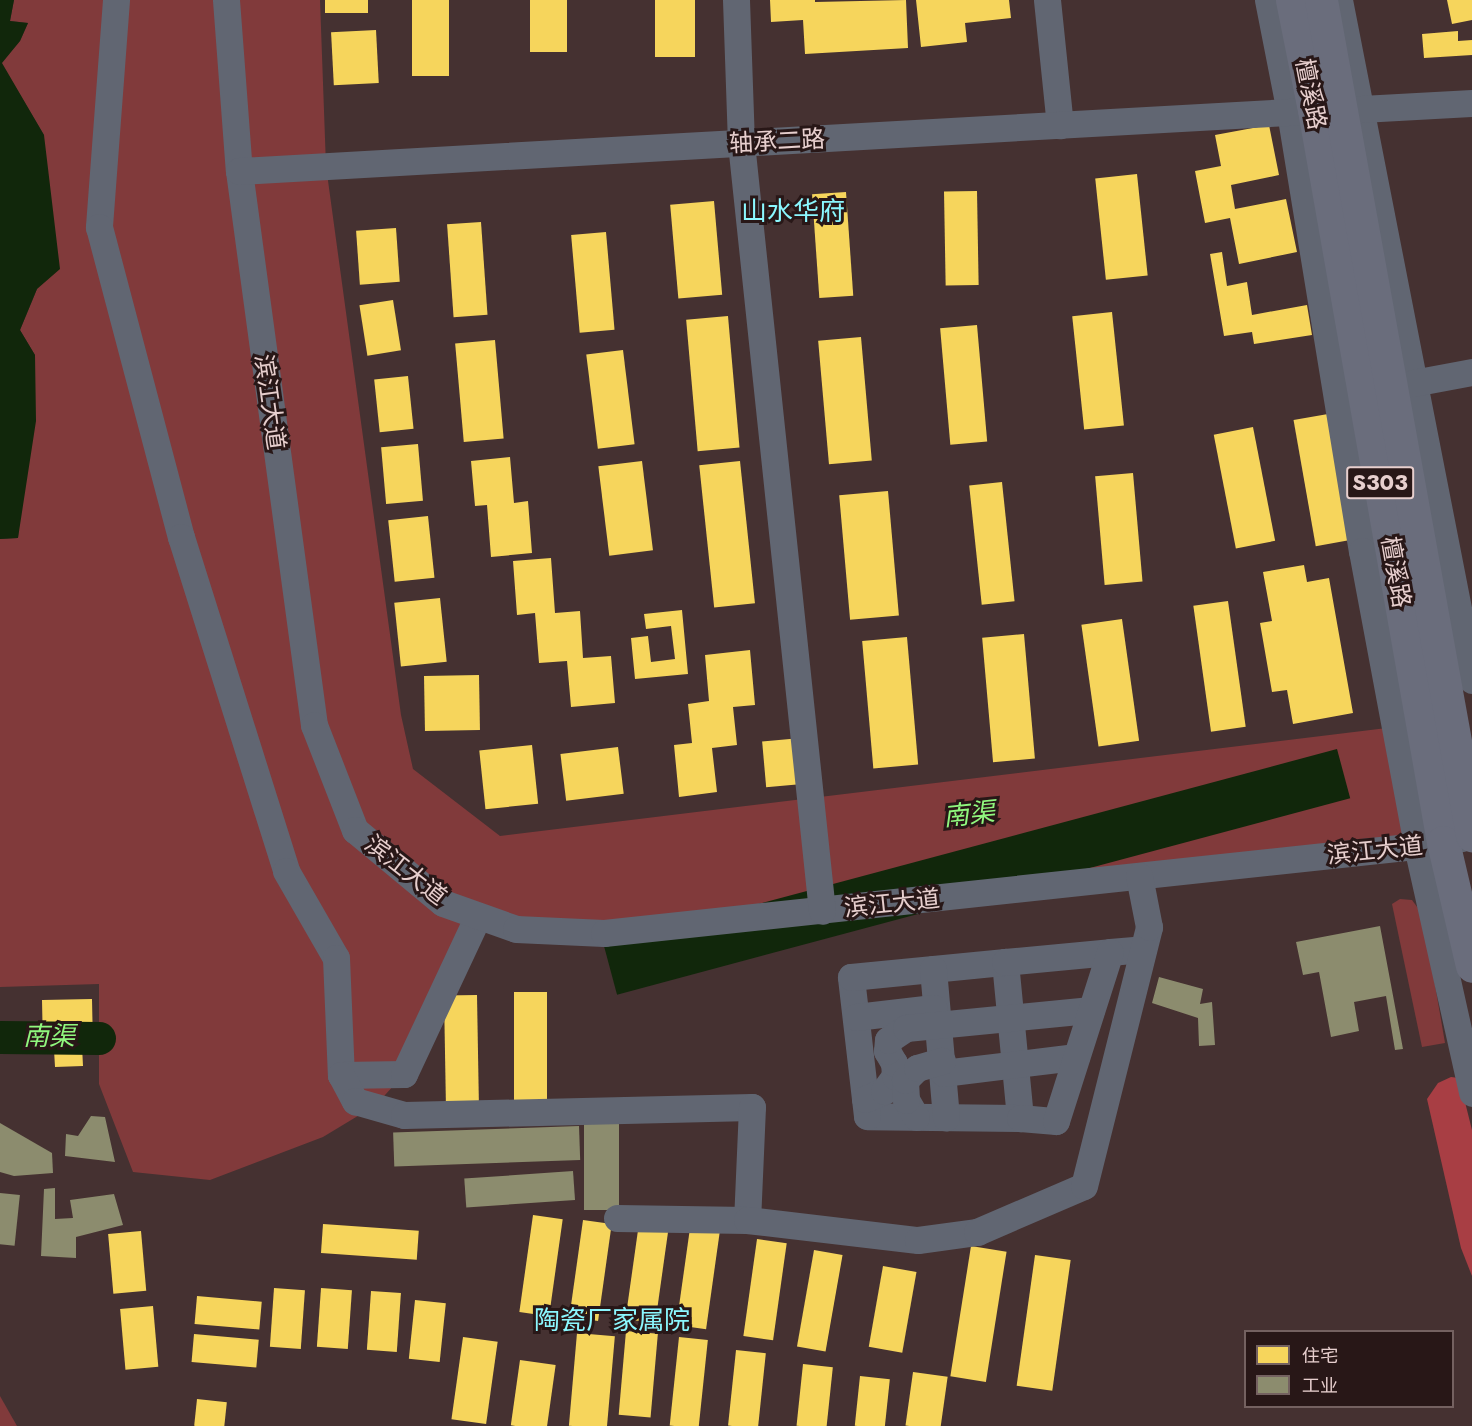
<!DOCTYPE html>
<html>
<head>
<meta charset="utf-8">
<style>
  body { margin:0 }
  #map { position:relative; width:1472px; height:1426px; overflow:hidden; background:#453131; font-family:Jost,"Noto Sans SC",sans-serif }
  div>[style] { position:absolute }
  .green>* { inset:0; background:#813a3b }
  .forest>* { inset:0; background:#a83e44 }
  .water>* { inset:0; background:#11270b; transform-origin:0 0 }
  .homes>* { inset:0; background:#f6d55c; transform-origin:0 0 }
  .industry>* { inset:0; background:#8c8c6e; transform-origin:0 0 }
  .river>* { height:33px; margin:-16.5px; padding:0 16.5px; transform-origin:16.5px; border-radius:16.5px; background:#11270b }
  .minor>* { height:27px; margin:-13.5px; padding:0 13.5px; transform-origin:13.5px; border-radius:13.5px; background:#616672 }
  .major>* { height:33px; margin:-16.5px; padding:0 16.5px; transform-origin:16.5px; border-radius:16.5px; background:#6a6d7c }
  span { translate:-50% -50%; white-space:nowrap; text-align:center; line-height:1.15; -webkit-text-stroke:6px #281717; paint-order:stroke }
  .shield-label span { padding:2px 4px; background:#281717; border:2px solid; border-radius:4px; -webkit-text-stroke-width:0 }
  .shield-label { font-size:22px; color:#e7cfce; font-weight:700 }
  .street-label { font-size:24px; color:#e7cfce }
  .neighbourhood-label { font-size:26px; color:#8bf7fe }
  .water-label { font-size:26px; color:#90f77e; font-style:italic }
  .legend { position:absolute; left:1244px; top:1330px; width:210px; height:78px; box-sizing:border-box; background:#281717; border:2px solid #746160; margin:0; padding:8px 10px; list-style:none; font-size:18px; color:#e7cfce }
  .legend li { display:flex; align-items:center; gap:12px; height:30px }
  .legend b { width:30px; border:2px solid #746160 }
</style>
</head>
<body>
<div id="map">
  <div class="green">
    <i style="clip-path:polygon(14px 0,320px 0,326px 166px,401px 715px,413px 769px,500px 836px,1395px 727px,1417px 846px,604px 933px,478px 916px,404px 1074px,376px 1105px,323px 1137px,210px 1180px,133px 1172px,99px 1084px,99px 984px,0 987px,0 539px,18px 538px,35px 355px,20px 330px,37px 289px,44px 135px,1px 63px,20px 41px,28px 23px,10px 21px)"></i>
    <i style="clip-path:polygon(1400px 899px,1412px 900px,1423px 915px,1445px 1043px,1422px 1047px,1392px 904px)"></i>
    <i style="clip-path:polygon(0 1396px,17px 1426px,0 1426px)"></i>
  </div>
  <div class="forest">
    <i style="clip-path:polygon(1451px 1077px,1459px 1078px,1472px 1130px,1472px 1276px,1461px 1248px,1427px 1099px,1438px 1083px)"></i>
  </div>
  <div class="water">
    <i style="clip-path:polygon(0 0,14px 0,10px 21px,28px 23px,20px 41px,2px 63px,44px 135px,60px 269px,37px 289px,20px 330px,35px 355px,36px 421px,18px 538px,0 539px)"></i>
    <i style="left:1337px;top:749px;width:51px;height:759px;rotate:75deg"></i>
  </div>
  <div class="homes">
    <i style="left:325px;top:0;width:43px;height:13px"></i>
    <i style="left:412px;top:0;width:37px;height:76px"></i>
    <i style="left:530px;top:0;width:37px;height:52px"></i>
    <i style="left:655px;top:0;width:40px;height:57px"></i>
    <i style="clip-path:polygon(770px 0,815px 0,815px 2px,906px 0,908px 48px,805px 54px,803px 20px,771px 22px)"></i>
    <i style="clip-path:polygon(916px 0,1009px 0,1011px 18px,965px 23px,967px 42px,921px 47px)"></i>
    <i style="clip-path:polygon(1447px 0,1472px 0,1472px 20px,1452px 24px)"></i>
    <i style="left:376px;top:30px;width:53px;height:45px;rotate:87deg"></i>
    <i style="clip-path:polygon(1458px 31px,1458px 41px,1472px 40px,1472px 55px,1424px 58px,1422px 34px)"></i>
    <i style="clip-path:polygon(1269px 125px,1279px 175px,1231px 185px,1235px 209px,1286px 199px,1297px 252px,1239px 264px,1230px 218px,1205px 223px,1195px 171px,1221px 166px,1215px 135px)"></i>
    <i style="left:1137px;top:174px;width:102px;height:42px;rotate:84deg"></i>
    <i style="left:977px;top:191px;width:94px;height:33px;rotate:89deg"></i>
    <i style="left:846px;top:192px;width:104px;height:34px;rotate:86deg"></i>
    <i style="left:714px;top:201px;width:94px;height:44px;rotate:85deg"></i>
    <i style="left:481px;top:222px;width:93px;height:34px;rotate:86deg"></i>
    <i style="left:396px;top:228px;width:54px;height:40px;rotate:86deg"></i>
    <i style="left:606px;top:232px;width:98px;height:35px;rotate:85deg"></i>
    <i style="clip-path:polygon(1222px 252px,1227px 286px,1247px 282px,1252px 315px,1307px 305px,1312px 335px,1254px 344px,1252px 332px,1224px 336px,1210px 254px)"></i>
    <i style="left:393px;top:300px;width:51px;height:34px;rotate:81deg"></i>
    <i style="left:1112px;top:312px;width:114px;height:40px;rotate:84deg"></i>
    <i style="left:728px;top:316px;width:132px;height:42px;rotate:85deg"></i>
    <i style="left:977px;top:325px;width:117px;height:37px;rotate:85deg"></i>
    <i style="left:861px;top:337px;width:124px;height:43px;rotate:85deg"></i>
    <i style="left:495px;top:340px;width:99px;height:40px;rotate:85deg"></i>
    <i style="left:623px;top:350px;width:95px;height:37px;rotate:83deg"></i>
    <i style="left:408px;top:376px;width:53px;height:34px;rotate:84deg"></i>
    <i style="left:1328px;top:414px;width:128px;height:35px;rotate:80deg"></i>
    <i style="left:1253px;top:427px;width:116px;height:40px;rotate:79deg"></i>
    <i style="left:418px;top:444px;width:57px;height:37px;rotate:85deg"></i>
    <i style="clip-path:polygon(510px 457px,514px 503px,528px 501px,532px 553px,491px 557px,487px 505px,475px 506px,471px 461px)"></i>
    <i style="left:642px;top:461px;width:90px;height:44px;rotate:83deg"></i>
    <i style="left:740px;top:461px;width:143px;height:41px;rotate:84deg"></i>
    <i style="left:1133px;top:473px;width:109px;height:38px;rotate:85deg"></i>
    <i style="left:1002px;top:482px;width:120px;height:33px;rotate:84deg"></i>
    <i style="left:888px;top:491px;width:125px;height:49px;rotate:85deg"></i>
    <i style="left:428px;top:516px;width:62px;height:40px;rotate:84deg"></i>
    <i style="clip-path:polygon(551px 558px,555px 613px,580px 611px,583px 658px,611px 656px,615px 703px,571px 707px,567px 661px,539px 663px,535px 613px,517px 615px,513px 561px)"></i>
    <i style="clip-path:polygon(1304px 565px,1307px 582px,1329px 578px,1353px 713px,1293px 724px,1287px 690px,1272px 692px,1260px 623px,1272px 621px,1263px 572px)"></i>
    <i style="left:440px;top:598px;width:64px;height:46px;rotate:84deg"></i>
    <i style="left:1228px;top:601px;width:127px;height:35px;rotate:82deg"></i>
    <i style="clip-path:polygon(682px 610px,688px 674px,635px 679px,631px 638px,648px 636px,651px 662px,675px 659px,671px 626px,646px 629px,644px 614px)"></i>
    <i style="left:1122px;top:619px;width:123px;height:41px;rotate:82deg"></i>
    <i style="left:1024px;top:634px;width:125px;height:42px;rotate:85deg"></i>
    <i style="left:907px;top:637px;width:128px;height:45px;rotate:85deg"></i>
    <i style="clip-path:polygon(750px 650px,755px 705px,733px 707px,737px 745px,712px 748px,717px 792px,679px 797px,674px 745px,692px 743px,688px 704px,709px 701px,705px 655px)"></i>
    <i style="left:479px;top:675px;width:55px;height:55px;rotate:89deg"></i>
    <i style="left:801px;top:738px;width:46px;height:39px;rotate:85deg"></i>
    <i style="left:532px;top:745px;width:59px;height:53px;rotate:84deg"></i>
    <i style="left:618px;top:747px;width:47px;height:58px;rotate:83deg"></i>
    <i style="left:514px;top:992px;width:33px;height:110px"></i>
    <i style="left:477px;top:995px;width:110px;height:33px;rotate:89deg"></i>
    <i style="clip-path:polygon(92px 999px,93px 1046px,82px 1046px,83px 1066px,55px 1067px,54px 1050px,43px 1050px,42px 1000px)"></i>
    <i style="left:533px;top:1215px;width:30px;height:98px;rotate:8deg"></i>
    <i style="left:583px;top:1220px;width:29px;height:98px;rotate:8deg"></i>
    <i style="left:639px;top:1223px;width:30px;height:97px;rotate:8deg"></i>
    <i style="left:323px;top:1224px;width:96px;height:29px;rotate:4deg"></i>
    <i style="left:690px;top:1228px;width:30px;height:98px;rotate:8deg"></i>
    <i style="left:141px;top:1231px;width:60px;height:33px;rotate:85deg"></i>
    <i style="left:757px;top:1239px;width:30px;height:98px;rotate:8deg"></i>
    <i style="left:971px;top:1246px;width:36px;height:132px;rotate:9deg"></i>
    <i style="left:814px;top:1250px;width:29px;height:98px;rotate:10deg"></i>
    <i style="left:1035px;top:1255px;width:36px;height:132px;rotate:8deg"></i>
    <i style="left:883px;top:1266px;width:34px;height:82px;rotate:10deg"></i>
    <i style="left:274px;top:1288px;width:31px;height:59px;rotate:4deg"></i>
    <i style="left:321px;top:1288px;width:31px;height:59px;rotate:4deg"></i>
    <i style="left:371px;top:1291px;width:30px;height:59px;rotate:4deg"></i>
    <i style="left:197px;top:1296px;width:65px;height:28px;rotate:5deg"></i>
    <i style="left:415px;top:1300px;width:31px;height:59px;rotate:6deg"></i>
    <i style="left:153px;top:1306px;width:61px;height:33px;rotate:85deg"></i>
    <i style="left:626px;top:1331px;width:32px;height:84px;rotate:5deg"></i>
    <i style="left:577px;top:1333px;width:38px;height:93px;rotate:5deg"></i>
    <i style="left:194px;top:1334px;width:65px;height:28px;rotate:5deg"></i>
    <i style="left:463px;top:1337px;width:35px;height:83px;rotate:8deg"></i>
    <i style="left:679px;top:1337px;width:29px;height:89px;rotate:6deg"></i>
    <i style="left:736px;top:1350px;width:30px;height:76px;rotate:6deg"></i>
    <i style="left:520px;top:1360px;width:36px;height:66px;rotate:8deg"></i>
    <i style="left:803px;top:1364px;width:30px;height:62px;rotate:6deg"></i>
    <i style="left:913px;top:1372px;width:35px;height:54px;rotate:8deg"></i>
    <i style="left:860px;top:1376px;width:30px;height:50px;rotate:6deg"></i>
    <i style="left:197px;top:1399px;width:30px;height:27px;rotate:6deg"></i>
  </div>
  <div class="industry">
    <i style="clip-path:polygon(1380px 926px,1403px 1049px,1395px 1050px,1386px 996px,1354px 1002px,1359px 1031px,1331px 1037px,1319px 972px,1303px 975px,1296px 942px)"></i>
    <i style="clip-path:polygon(1159px 977px,1203px 989px,1200px 1004px,1212px 1002px,1215px 1045px,1199px 1046px,1198px 1018px,1152px 1003px)"></i>
    <i style="clip-path:polygon(91px 1116px,105px 1117px,115px 1162px,65px 1156px,66px 1134px,78px 1136px)"></i>
    <i style="left:584px;top:1122px;width:35px;height:88px"></i>
    <i style="clip-path:polygon(0 1123px,52px 1153px,53px 1173px,14px 1176px,0 1172px)"></i>
    <i style="left:579px;top:1126px;width:34px;height:186px;rotate:88deg"></i>
    <i style="left:573px;top:1171px;width:29px;height:109px;rotate:86deg"></i>
    <i style="clip-path:polygon(55px 1188px,55px 1219px,73px 1218px,70px 1200px,114px 1194px,123px 1225px,76px 1237px,76px 1258px,41px 1256px,44px 1189px)"></i>
    <i style="left:0;top:1193px;width:20px;height:51px;rotate:6deg"></i>
  </div>
  <div class="river">
    <i style="left:0;top:1037px;width:99px;rotate:0.6deg"></i>
  </div>
  <div class="minor">
    <i style="left:116px;top:0;width:228px;rotate:94.3deg"></i>
    <i style="left:99px;top:227px;width:321px;rotate:75.2deg"></i>
    <i style="left:181px;top:537px;width:350px;rotate:72.5deg"></i>
    <i style="left:286px;top:871px;width:100px;rotate:60.1deg"></i>
    <i style="left:336px;top:958px;width:117px;rotate:87.6deg"></i>
    <i style="left:341px;top:1075px;width:63px;rotate:-0.9deg"></i>
    <i style="left:404px;top:1074px;width:174px;rotate:-64.9deg"></i>
    <i style="left:226px;top:0;width:171px;rotate:85.7deg"></i>
    <i style="left:239px;top:171px;width:559px;rotate:82.29deg"></i>
    <i style="left:314px;top:725px;width:113px;rotate:68.7deg"></i>
    <i style="left:355px;top:830px;width:114px;rotate:39.7deg"></i>
    <i style="left:443px;top:903px;width:77px;rotate:19.6deg"></i>
    <i style="left:516px;top:929px;width:88px;rotate:2.6deg"></i>
    <i style="left:604px;top:933px;width:818px;rotate:-6.11deg"></i>
    <i style="left:1417px;top:846px;width:46px;rotate:-10.1deg"></i>
    <i style="left:736px;top:0;width:143px;rotate:88deg"></i>
    <i style="left:741px;top:143px;width:772px;rotate:83.98deg"></i>
    <i style="left:1047px;top:0;width:126px;rotate:84.1deg"></i>
    <i style="left:1268px;top:0;width:114px;rotate:78.9deg"></i>
    <i style="left:1290px;top:112px;width:445px;rotate:80.7deg"></i>
    <i style="left:1362px;top:551px;width:300px;rotate:79.4deg"></i>
    <i style="left:1417px;top:846px;width:253px;rotate:77.4deg"></i>
    <i style="left:1339px;top:0;width:693px;rotate:78.93deg"></i>
    <i style="left:1343px;top:110px;width:129px;rotate:-3.1deg"></i>
    <i style="left:239px;top:171px;width:1070px;rotate:-3.22deg"></i>
    <i style="left:1413px;top:383px;width:60px;rotate:-10.6deg"></i>
    <i style="left:1005px;top:962px;width:157px;rotate:84.5deg"></i>
    <i style="left:1020px;top:1118px;width:153px;rotate:-179.3deg"></i>
    <i style="left:867px;top:1116px;width:140px;rotate:-96.6deg"></i>
    <i style="left:851px;top:977px;width:155px;rotate:-5.6deg"></i>
    <i style="left:1005px;top:962px;width:105px;rotate:-5.4deg"></i>
    <i style="left:1110px;top:952px;width:33px;rotate:-5deg"></i>
    <i style="left:933px;top:969px;width:149px;rotate:85deg"></i>
    <i style="left:856px;top:1017px;width:78px;rotate:-6.7deg"></i>
    <i style="left:943px;top:1073px;width:134px;rotate:-6.9deg"></i>
    <i style="left:341px;top:1075px;width:30px;rotate:62deg"></i>
    <i style="left:355px;top:1101px;width:51px;rotate:15.9deg"></i>
    <i style="left:404px;top:1115px;width:348px;rotate:-1.3deg"></i>
    <i style="left:752px;top:1107px;width:113px;rotate:92.5deg"></i>
    <i style="left:865px;top:1099px;width:21px;rotate:-23deg"></i>
    <i style="left:884px;top:1091px;width:19px;rotate:-54deg"></i>
    <i style="left:895px;top:1076px;width:13px;rotate:-94deg"></i>
    <i style="left:894px;top:1063px;width:14px;rotate:-120deg"></i>
    <i style="left:887px;top:1051px;width:11px;rotate:-85deg"></i>
    <i style="left:888px;top:1040px;width:22px;rotate:-34deg"></i>
    <i style="left:906px;top:1028px;width:186px;rotate:-5.6deg"></i>
    <i style="left:916px;top:1117px;width:20px;rotate:-120deg"></i>
    <i style="left:906px;top:1100px;width:20px;rotate:-93deg"></i>
    <i style="left:905px;top:1080px;width:17px;rotate:-45deg"></i>
    <i style="left:917px;top:1068px;width:26px;rotate:-16deg"></i>
    <i style="left:1020px;top:1118px;width:36px;rotate:5deg"></i>
    <i style="left:1056px;top:1121px;width:177px;rotate:-72.3deg"></i>
    <i style="left:617px;top:1218px;width:130px;rotate:0.9deg"></i>
    <i style="left:747px;top:1220px;width:172px;rotate:6.7deg"></i>
    <i style="left:918px;top:1240px;width:60px;rotate:-7.7deg"></i>
    <i style="left:977px;top:1232px;width:116px;rotate:-23.3deg"></i>
    <i style="left:1084px;top:1186px;width:267px;rotate:-75.9deg"></i>
    <i style="left:1149px;top:927px;width:52px;rotate:-101.1deg"></i>
  </div>
  <div class="major">
    <i style="left:1292px;top:0;width:112px;rotate:78.7deg"></i>
    <i style="left:1314px;top:110px;width:743px;rotate:80.01deg"></i>
    <i style="left:1443px;top:842px;width:127px;rotate:76.8deg"></i>
    <i style="left:1321px;top:0;width:849px;rotate:79.75deg"></i>
  </div>
  <div class="shield-label">
    <span style="left:1380px;top:483px">S303</span>
  </div>
  <div class="street-label">
    <span style="left:1311px;top:94px;rotate:79deg">檀溪路</span>
    <span style="left:777px;top:141px;rotate:-3deg">轴承二路</span>
    <span style="left:270px;top:402px;rotate:82deg">滨江大道</span>
    <span style="left:1396px;top:572px;rotate:80deg">檀溪路</span>
    <span style="left:1375px;top:850px;rotate:-6deg">滨江大道</span>
    <span style="left:406px;top:870px;rotate:38deg">滨江大道</span>
    <span style="left:892px;top:903px;rotate:-6deg">滨江大道</span>
  </div>
  <div class="neighbourhood-label">
    <span style="left:793px;top:212px">山水华府</span>
    <span style="left:612px;top:1321px">陶瓷厂家属院</span>
  </div>
  <div class="water-label">
    <span style="left:969px;top:815px;rotate:-6deg">南渠</span>
    <span style="left:49px;top:1037px">南渠</span>
  </div>
  <ul class="legend">
  <li><b style="height:16px;background:#f6d55c"></b>住宅</li>
  <li><b style="height:16px;background:#8c8c6e"></b>工业</li>
  </ul>
</div>
</body>
</html>
